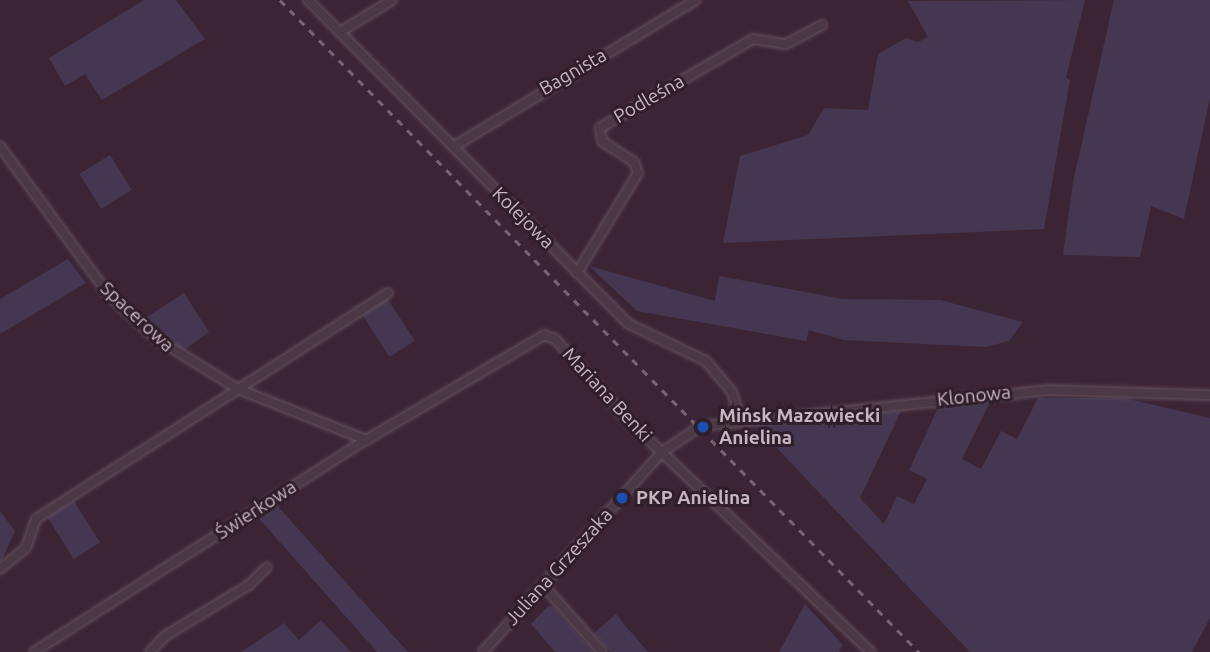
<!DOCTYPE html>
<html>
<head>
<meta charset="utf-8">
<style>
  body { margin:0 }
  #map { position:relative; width:1210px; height:652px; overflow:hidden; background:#3b2535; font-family:Ubuntu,sans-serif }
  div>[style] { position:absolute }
  .green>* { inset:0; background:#453751; transform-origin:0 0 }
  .roads { filter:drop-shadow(0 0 2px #64515e) drop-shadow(0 0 2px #64515e) }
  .minor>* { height:8px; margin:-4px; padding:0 4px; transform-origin:4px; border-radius:4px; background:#4c3946 }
  .rail>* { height:2.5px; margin-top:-1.25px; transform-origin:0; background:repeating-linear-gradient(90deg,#796272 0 7px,transparent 0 14px) }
  .dots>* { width:19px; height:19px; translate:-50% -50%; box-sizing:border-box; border:4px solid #311e2b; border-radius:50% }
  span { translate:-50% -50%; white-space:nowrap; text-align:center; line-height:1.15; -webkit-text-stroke:6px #311e2b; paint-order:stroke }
  .street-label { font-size:19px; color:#c7b5c1 }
  .poi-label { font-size:19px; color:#c7b5c1; font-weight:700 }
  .left { translate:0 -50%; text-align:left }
</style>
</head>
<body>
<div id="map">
  <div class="green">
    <i style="clip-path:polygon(144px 0,176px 0,205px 39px,102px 100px,85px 74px,65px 86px,49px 58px)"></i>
    <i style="clip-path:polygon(1085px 0,1066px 78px,1070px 80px,1044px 229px,723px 243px,740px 156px,808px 135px,824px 108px,868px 110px,878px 54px,906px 38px,918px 42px,928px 37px,908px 1px)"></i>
    <i style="clip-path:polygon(1114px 0,1210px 0,1210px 98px,1184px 219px,1151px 206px,1140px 257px,1063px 255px,1073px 182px)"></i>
    <i style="left:110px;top:155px;width:41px;height:36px;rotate:58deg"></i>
    <i style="clip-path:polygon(68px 259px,86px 283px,0 334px,0 299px)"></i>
    <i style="clip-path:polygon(589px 266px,715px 301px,719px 276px,843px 299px,940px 300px,1023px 322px,1009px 341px,986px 347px,844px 340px,809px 330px,806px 341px,637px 311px)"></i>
    <i style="clip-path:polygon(184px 293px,209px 332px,181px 352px,142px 320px)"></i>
    <i style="left:387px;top:298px;width:51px;height:30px;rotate:57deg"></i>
    <i style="clip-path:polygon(1038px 398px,1124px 398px,1210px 418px,1210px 618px,1192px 652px,970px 652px,756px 426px,901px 411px,860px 498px,884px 524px,897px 496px,914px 504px,927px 479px,909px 470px,938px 408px,990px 402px,962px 459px,981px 469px,1001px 431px,1017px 439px)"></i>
    <i style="left:74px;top:501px;width:49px;height:31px;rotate:58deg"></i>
    <i style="clip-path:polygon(275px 503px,408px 652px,377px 652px,255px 514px)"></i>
    <i style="clip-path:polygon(0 511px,15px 531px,0 564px)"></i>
    <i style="clip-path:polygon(805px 604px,843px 645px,839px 652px,779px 652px)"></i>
    <i style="clip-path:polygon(548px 606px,553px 606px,593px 652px,555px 652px,531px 624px)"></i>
    <i style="clip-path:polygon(616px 614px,623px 623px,648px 652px,610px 652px,594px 633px)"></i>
    <i style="clip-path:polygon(321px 620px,351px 652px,241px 652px,284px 623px,299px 640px)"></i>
  </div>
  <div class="roads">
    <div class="minor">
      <i style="left:308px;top:0;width:456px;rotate:45.3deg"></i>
      <i style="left:629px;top:324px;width:85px;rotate:25.7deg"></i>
      <i style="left:706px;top:361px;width:40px;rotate:50deg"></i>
      <i style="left:732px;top:392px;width:28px;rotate:73deg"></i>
      <i style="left:340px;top:32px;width:61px;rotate:-31.6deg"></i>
      <i style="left:0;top:146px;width:185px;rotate:53.8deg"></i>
      <i style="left:109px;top:295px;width:62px;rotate:43deg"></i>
      <i style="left:154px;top:337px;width:99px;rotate:31.8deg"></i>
      <i style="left:238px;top:389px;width:138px;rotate:21.7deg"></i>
      <i style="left:453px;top:147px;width:284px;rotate:-31.2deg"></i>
      <i style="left:577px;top:273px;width:117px;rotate:-58.6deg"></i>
      <i style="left:638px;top:173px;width:12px;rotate:-110deg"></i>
      <i style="left:634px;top:162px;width:38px;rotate:-147deg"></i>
      <i style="left:602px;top:141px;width:13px;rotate:-99deg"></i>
      <i style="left:600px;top:128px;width:177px;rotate:-30.2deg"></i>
      <i style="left:753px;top:39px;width:33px;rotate:9deg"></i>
      <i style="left:786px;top:44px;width:41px;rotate:-27.8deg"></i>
      <i style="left:0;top:569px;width:33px;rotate:-39deg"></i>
      <i style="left:26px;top:548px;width:31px;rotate:-71deg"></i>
      <i style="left:36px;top:519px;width:418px;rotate:-32.7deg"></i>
      <i style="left:543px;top:585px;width:89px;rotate:48.6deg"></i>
      <i style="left:34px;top:652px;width:394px;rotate:-32.6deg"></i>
      <i style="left:366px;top:440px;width:207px;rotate:-30.5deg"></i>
      <i style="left:544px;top:335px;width:12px;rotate:20deg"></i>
      <i style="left:555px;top:339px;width:110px;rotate:47.9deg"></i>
      <i style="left:629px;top:421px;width:335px;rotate:43.7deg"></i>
      <i style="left:150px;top:652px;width:22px;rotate:-47deg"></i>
      <i style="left:165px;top:636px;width:98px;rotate:-31.3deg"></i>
      <i style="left:249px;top:585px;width:25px;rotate:-45deg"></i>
      <i style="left:483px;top:652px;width:268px;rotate:-48.2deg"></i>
      <i style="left:662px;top:452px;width:47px;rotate:-33.7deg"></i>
      <i style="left:701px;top:426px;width:348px;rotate:-5.9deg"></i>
      <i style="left:1047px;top:390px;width:163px;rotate:1.8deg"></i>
    </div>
  </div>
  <div class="rail">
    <i style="left:280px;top:0;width:913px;rotate:45.58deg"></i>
  </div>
  <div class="dots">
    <i style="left:703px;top:427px;background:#1a4fb4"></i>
    <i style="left:622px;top:498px;background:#1a4fb4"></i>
  </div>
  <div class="street-label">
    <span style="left:573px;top:72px;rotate:-30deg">Bagnista</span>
    <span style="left:649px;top:99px;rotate:-30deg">Podleśna</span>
    <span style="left:523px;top:218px;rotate:45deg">Kolejowa</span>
    <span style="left:137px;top:317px;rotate:43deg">Spacerowa</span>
    <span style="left:607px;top:395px;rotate:47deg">Mariana Benki</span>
    <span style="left:974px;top:396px;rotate:-6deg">Klonowa</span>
    <span style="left:256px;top:510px;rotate:-33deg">Świerkowa</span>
    <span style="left:559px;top:567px;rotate:-48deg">Juliana Grzeszaka</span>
  </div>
  <div class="poi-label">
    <span class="left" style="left:719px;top:427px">Mińsk Mazowiecki<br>Anielina</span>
    <span class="left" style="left:636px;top:498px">PKP Anielina</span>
  </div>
</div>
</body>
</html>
